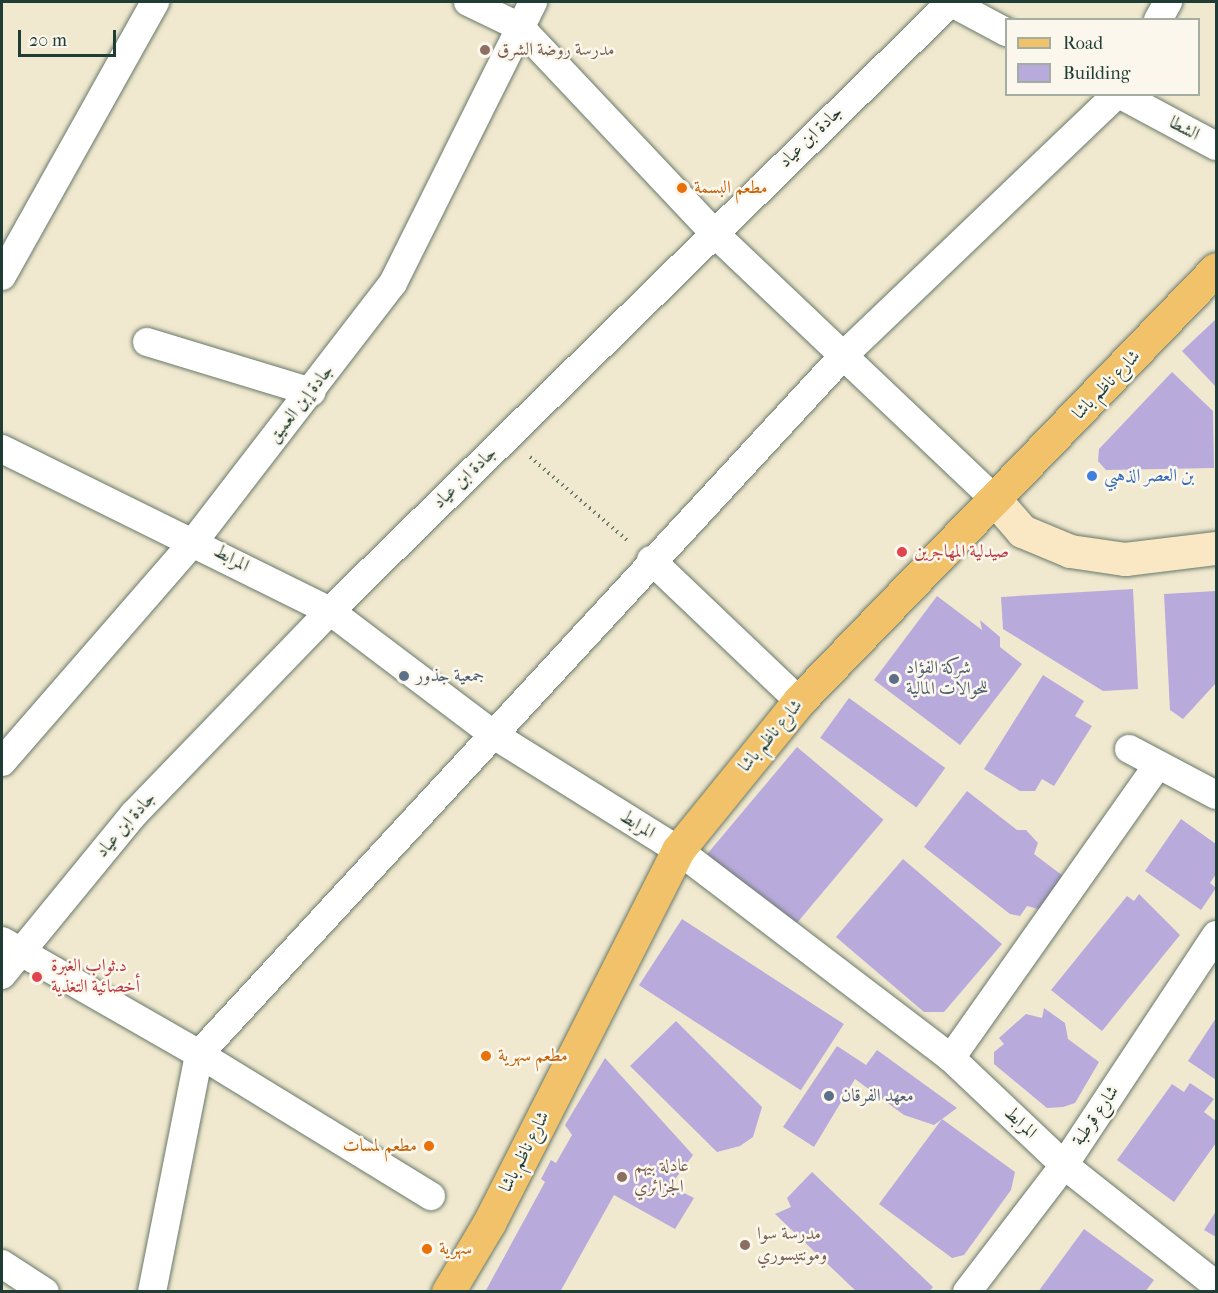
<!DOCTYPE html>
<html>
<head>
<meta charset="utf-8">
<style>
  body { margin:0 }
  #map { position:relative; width:1218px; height:1293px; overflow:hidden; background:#f1e9cf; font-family:"IM FELL French Canon",Amiri,serif }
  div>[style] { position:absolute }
  .building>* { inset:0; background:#b9aadc; transform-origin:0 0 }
  .path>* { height:4px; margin-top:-2px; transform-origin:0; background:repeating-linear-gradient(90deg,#68796a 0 1.5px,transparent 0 6px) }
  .roads { filter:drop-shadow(0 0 2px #68796a) drop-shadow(0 0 2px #68796a) }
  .street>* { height:28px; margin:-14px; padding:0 14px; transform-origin:14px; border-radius:14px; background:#fff }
  .secondary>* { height:33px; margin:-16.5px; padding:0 16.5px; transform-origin:16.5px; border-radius:16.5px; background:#fae7c3 }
  .primary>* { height:33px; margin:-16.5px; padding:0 16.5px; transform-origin:16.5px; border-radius:16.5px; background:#f2c26a }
  .dots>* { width:16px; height:16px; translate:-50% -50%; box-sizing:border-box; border:3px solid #fbf7ec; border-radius:50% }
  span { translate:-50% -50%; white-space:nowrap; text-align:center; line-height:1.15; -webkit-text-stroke:5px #fbf7ec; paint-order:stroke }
  .education-label { font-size:18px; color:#785e54 }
  .left { translate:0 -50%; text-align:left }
  .street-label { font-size:18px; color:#1f3d34 }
  .food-label { font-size:18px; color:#c56008 }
  .right { translate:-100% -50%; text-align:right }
  .shop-label { font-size:18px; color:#366cbe }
  .health-label { font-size:18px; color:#be3a42 }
  .service-label { font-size:18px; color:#4e5e75 }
  .frame { position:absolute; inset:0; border:3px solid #1f3d34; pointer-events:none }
  .legend { position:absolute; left:1005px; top:18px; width:195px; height:78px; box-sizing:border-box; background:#fbf7ec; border:2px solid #a3ada2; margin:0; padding:8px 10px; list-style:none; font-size:18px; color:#1f3d34 }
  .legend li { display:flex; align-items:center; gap:12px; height:30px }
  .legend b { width:30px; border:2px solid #a3ada2 }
  .scale { position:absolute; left:18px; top:30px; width:98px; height:27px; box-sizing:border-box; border:3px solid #1f3d34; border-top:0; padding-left:8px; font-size:18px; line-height:21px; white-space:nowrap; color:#1f3d34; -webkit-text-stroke:4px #fbf7ec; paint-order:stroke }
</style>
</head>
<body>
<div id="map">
  <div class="building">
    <i style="clip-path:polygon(1216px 319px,1216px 387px,1182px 351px)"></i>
    <i style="clip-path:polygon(1172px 372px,1213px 411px,1214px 468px,1106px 470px,1098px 461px,1099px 449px)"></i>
    <i style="clip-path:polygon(1133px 589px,1138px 689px,1103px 691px,1003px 629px,1001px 597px)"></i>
    <i style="clip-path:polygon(1216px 591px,1216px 683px,1183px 719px,1170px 710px,1164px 594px)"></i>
    <i style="clip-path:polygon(937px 596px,982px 630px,980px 620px,1000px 637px,1000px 647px,1022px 664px,960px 745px,874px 680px)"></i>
    <i style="clip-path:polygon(1043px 675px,1084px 701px,1075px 716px,1092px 726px,1054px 786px,1042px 779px,1035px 791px,1020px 791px,984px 769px)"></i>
    <i style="left:849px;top:698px;width:119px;height:49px;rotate:36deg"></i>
    <i style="left:797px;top:747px;width:113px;height:140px;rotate:40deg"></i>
    <i style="clip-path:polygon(967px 791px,1017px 830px,1026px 830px,1038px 843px,1034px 854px,1067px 879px,1042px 910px,1027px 906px,1020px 916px,1010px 914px,924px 847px)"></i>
    <i style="clip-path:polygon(1181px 819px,1216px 844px,1216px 874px,1210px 883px,1216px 888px,1201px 910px,1145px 871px)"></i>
    <i style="clip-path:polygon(903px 859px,1002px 944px,944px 1012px,924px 1012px,836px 937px)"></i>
    <i style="clip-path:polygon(1139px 894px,1180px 935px,1102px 1031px,1051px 990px,1127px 896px,1134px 901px)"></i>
    <i style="left:682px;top:919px;width:193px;height:79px;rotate:33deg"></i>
    <i style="clip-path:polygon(1044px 1008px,1065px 1023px,1068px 1039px,1099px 1062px,1075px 1103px,1063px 1107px,1047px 1108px,994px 1064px,994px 1052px,1004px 1044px,999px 1038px,1026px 1014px,1042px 1018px)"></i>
    <i style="clip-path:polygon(1216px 1018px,1216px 1080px,1188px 1061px)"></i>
    <i style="clip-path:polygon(676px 1021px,762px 1107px,753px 1137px,740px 1146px,717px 1152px,630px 1066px)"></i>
    <i style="clip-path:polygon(837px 1046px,866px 1065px,877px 1050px,957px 1108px,934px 1125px,904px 1115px,855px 1079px,814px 1147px,783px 1127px)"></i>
    <i style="clip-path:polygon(605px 1058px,693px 1155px,670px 1186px,694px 1198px,675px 1229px,614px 1195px,560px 1292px,485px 1292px,545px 1182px,541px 1179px,551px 1160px,556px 1163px,572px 1135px,565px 1125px)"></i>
    <i style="clip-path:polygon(1190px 1083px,1214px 1099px,1204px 1112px,1216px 1121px,1216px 1143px,1174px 1202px,1117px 1160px,1172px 1084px,1184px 1092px)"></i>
    <i style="clip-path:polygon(942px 1119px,1015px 1172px,1011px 1190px,964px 1255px,952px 1258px,879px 1204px)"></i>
    <i style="clip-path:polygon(812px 1172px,933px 1287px,929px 1292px,857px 1292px,775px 1214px,791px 1207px,787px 1198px)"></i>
    <i style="clip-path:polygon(1216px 1211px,1216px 1237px,1204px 1230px)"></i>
    <i style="clip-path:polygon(1084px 1229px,1154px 1280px,1145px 1292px,1038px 1292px)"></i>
  </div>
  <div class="path">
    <i style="left:530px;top:457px;width:128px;rotate:40.6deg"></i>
  </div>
  <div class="roads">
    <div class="street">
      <i style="left:468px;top:2px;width:58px;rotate:25.7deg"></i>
      <i style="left:520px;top:27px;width:282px;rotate:46.7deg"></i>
      <i style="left:713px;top:232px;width:390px;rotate:43.5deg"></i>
      <i style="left:950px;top:2px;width:64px;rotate:28.2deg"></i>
      <i style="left:1158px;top:20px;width:21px;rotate:-61deg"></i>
      <i style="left:1119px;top:94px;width:110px;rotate:28.2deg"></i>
      <i style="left:2px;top:276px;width:314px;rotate:-60.8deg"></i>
      <i style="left:147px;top:342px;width:172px;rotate:16.9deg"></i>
      <i style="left:2px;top:449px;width:366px;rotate:26.3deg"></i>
      <i style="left:330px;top:611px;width:206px;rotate:37.1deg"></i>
      <i style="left:494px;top:735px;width:217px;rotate:32deg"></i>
      <i style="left:678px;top:850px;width:343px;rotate:37.3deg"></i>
      <i style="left:951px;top:1058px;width:156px;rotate:43.4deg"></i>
      <i style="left:1064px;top:1165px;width:194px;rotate:38.3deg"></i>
      <i style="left:651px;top:560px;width:204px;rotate:43.6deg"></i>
      <i style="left:1129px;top:749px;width:98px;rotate:27.9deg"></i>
      <i style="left:2px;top:762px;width:294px;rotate:-49deg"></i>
      <i style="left:195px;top:540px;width:324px;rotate:-52.4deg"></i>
      <i style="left:393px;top:283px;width:314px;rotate:-63.5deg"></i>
      <i style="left:2px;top:941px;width:227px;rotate:29.8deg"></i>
      <i style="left:199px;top:1054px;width:272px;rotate:31.5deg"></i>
      <i style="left:2px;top:975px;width:208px;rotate:-50.7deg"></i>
      <i style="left:134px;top:814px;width:282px;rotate:-46deg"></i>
      <i style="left:330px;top:611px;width:870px;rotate:-44.44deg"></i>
      <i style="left:951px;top:1058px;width:359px;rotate:-54.8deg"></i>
      <i style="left:2px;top:1264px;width:51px;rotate:33.1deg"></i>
      <i style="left:152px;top:1292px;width:243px;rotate:-78.8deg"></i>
      <i style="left:199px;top:1054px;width:953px;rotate:-47.3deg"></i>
      <i style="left:845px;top:354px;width:376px;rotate:-43.7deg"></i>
      <i style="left:967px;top:1292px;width:160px;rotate:-52.6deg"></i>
      <i style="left:1064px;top:1165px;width:276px;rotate:-56.5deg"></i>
    </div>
    <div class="secondary">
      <i style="left:996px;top:501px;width:40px;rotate:49deg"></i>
      <i style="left:1022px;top:531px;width:52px;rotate:22.6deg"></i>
      <i style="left:1070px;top:551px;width:56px;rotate:8.3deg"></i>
      <i style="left:1125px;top:559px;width:92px;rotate:-6.9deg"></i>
    </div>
    <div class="primary">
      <i style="left:448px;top:1292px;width:80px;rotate:-59.3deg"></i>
      <i style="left:489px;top:1223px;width:418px;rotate:-63.1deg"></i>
      <i style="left:678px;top:850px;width:192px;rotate:-50.9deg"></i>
      <i style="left:799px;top:701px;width:600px;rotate:-46.01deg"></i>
    </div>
  </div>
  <div class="dots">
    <i style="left:485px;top:50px;background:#8d6e63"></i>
    <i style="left:682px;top:188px;background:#e8710a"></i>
    <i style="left:1092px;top:476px;background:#3f7fe0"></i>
    <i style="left:902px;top:552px;background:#e0444e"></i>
    <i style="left:404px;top:676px;background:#5c6f8a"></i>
    <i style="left:894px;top:679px;background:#5c6f8a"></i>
    <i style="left:37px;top:977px;background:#e0444e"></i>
    <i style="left:486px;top:1056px;background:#e8710a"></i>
    <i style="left:829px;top:1096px;background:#5c6f8a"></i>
    <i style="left:429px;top:1146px;background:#e8710a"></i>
    <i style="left:622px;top:1177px;background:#8d6e63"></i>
    <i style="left:745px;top:1245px;background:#8d6e63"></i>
    <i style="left:427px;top:1249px;background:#e8710a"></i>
  </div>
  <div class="education-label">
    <span class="left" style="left:497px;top:50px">مدرسة روضة الشرق</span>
    <span class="left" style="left:634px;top:1177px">عادلة بيهم<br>الجزائري</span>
    <span class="left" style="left:757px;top:1245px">مدرسة سوا<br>ومونتيسوري</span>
  </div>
  <div class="street-label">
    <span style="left:1184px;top:129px;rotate:28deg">الشطا</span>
    <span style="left:811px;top:137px;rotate:-44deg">جادة ابن عياد</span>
    <span style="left:1107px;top:385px;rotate:-46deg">شارع ناظم باشا</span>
    <span style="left:301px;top:404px;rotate:-52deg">جادة إبن العميق</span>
    <span style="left:465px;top:478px;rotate:-44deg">جادة ابن عياد</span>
    <span style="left:231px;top:559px;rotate:28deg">المرابط</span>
    <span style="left:771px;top:736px;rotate:-50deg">شارع ناظم باشا</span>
    <span style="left:126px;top:825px;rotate:-49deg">جادة ابن عياد</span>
    <span style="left:637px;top:825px;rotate:32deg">المرابط</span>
    <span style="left:1096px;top:1116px;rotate:-56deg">شارع قرطبة</span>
    <span style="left:1020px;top:1123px;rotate:43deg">المرابط</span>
    <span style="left:525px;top:1152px;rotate:-63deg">شارع ناظم باشا</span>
  </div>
  <div class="food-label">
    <span class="left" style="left:694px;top:188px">مطعم البسمة</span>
    <span class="left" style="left:498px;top:1056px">مطعم سهرية</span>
    <span class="right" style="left:417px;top:1146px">مطعم لمسات</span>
    <span class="left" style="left:439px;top:1249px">سهرية</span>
  </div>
  <div class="shop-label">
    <span class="left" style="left:1104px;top:476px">بن العصر الذهبي</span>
  </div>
  <div class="health-label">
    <span class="left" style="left:914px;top:552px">صيدلية المهاجرين</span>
    <span class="left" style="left:51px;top:977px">د.ثواب الغبرة<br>أخصائية التغذية</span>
  </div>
  <div class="service-label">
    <span class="left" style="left:906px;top:679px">شركة الفؤاد<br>للحوالات المالية</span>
    <span class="left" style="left:416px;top:676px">جمعية جذور</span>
    <span class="left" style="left:841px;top:1096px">معهد الفرقان</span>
  </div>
  <div class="frame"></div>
  <ul class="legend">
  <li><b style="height:8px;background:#f2c26a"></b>Road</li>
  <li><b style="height:16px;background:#b9aadc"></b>Building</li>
  </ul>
  <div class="scale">20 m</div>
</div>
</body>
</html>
